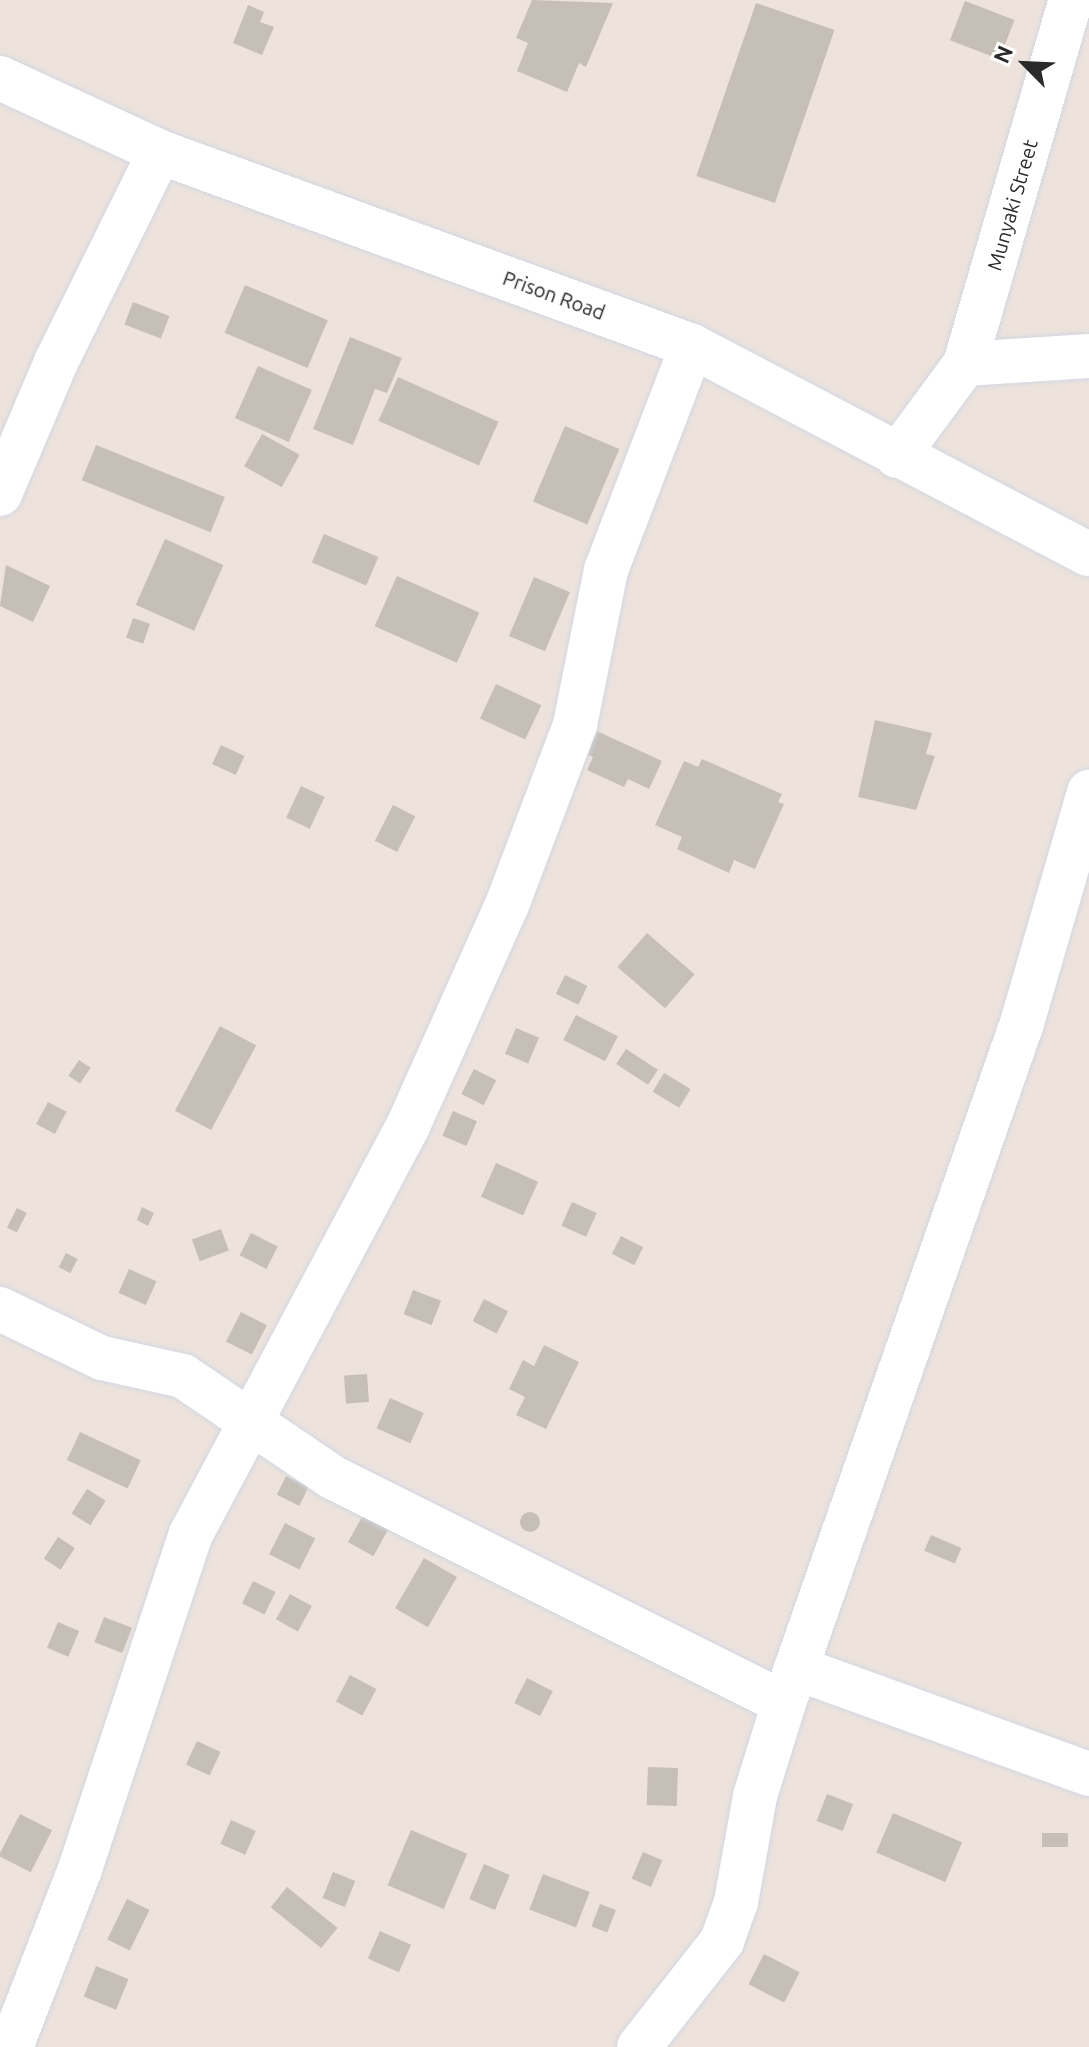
<!DOCTYPE html>
<html>
<head>
<meta charset="utf-8">
<style>
  body { margin:0 }
  #map { position:relative; width:1089px; height:2047px; overflow:hidden; background:#ede3dc; font-family:Ubuntu,sans-serif }
  div>[style] { position:absolute }
  .building>* { inset:0; background:#c5bfb7; transform-origin:0 0 }
  .round { border-radius:50% }
  .roads { filter:drop-shadow(0 0 2px #d1d7e4) drop-shadow(0 0 2px #d1d7e4) }
  .minor>* { height:44px; margin:-22px; padding:0 22px; transform-origin:22px; border-radius:22px; background:#fff }
  .tertiary>* { height:44px; margin:-22px; padding:0 22px; transform-origin:22px; border-radius:22px; background:#fff }
  span { translate:-50% -50%; white-space:nowrap; text-align:center; line-height:1.15; -webkit-text-stroke:6px #fff; paint-order:stroke }
  .street-label { font-size:20px; color:#2a2a2a }
  .north { position:absolute; left:985px; top:24px; width:80px; height:80px; -webkit-text-stroke:6px #fff; paint-order:stroke; rotate:294deg; font-size:22px; font-weight:700; line-height:32px; text-align:center; color:#2a2a2a }
  .north::after { content:''; display:block; margin:auto; width:28px; height:36px; background:#2a2a2a; clip-path:polygon(50% 0,100% 100%,50% 72%,0 100%) }
</style>
</head>
<body>
<div id="map">
  <div class="building">
    <i style="clip-path:polygon(532px 0,613px 3px,586px 67px,579px 63px,567px 92px,517px 71px,528px 43px,516px 38px)"></i>
    <i style="left:965px;top:1px;width:53px;height:42px;rotate:21deg"></i>
    <i style="left:756px;top:3px;width:83px;height:183px;rotate:19deg"></i>
    <i style="clip-path:polygon(248px 5px,264px 12px,260px 22px,274px 27px,262px 55px,233px 43px)"></i>
    <i style="left:245px;top:285px;width:90px;height:52px;rotate:23deg"></i>
    <i style="left:133px;top:302px;width:39px;height:24px;rotate:21deg"></i>
    <i style="clip-path:polygon(350px 337px,402px 358px,387px 393px,375px 389px,353px 445px,313px 429px)"></i>
    <i style="left:258px;top:366px;width:59px;height:57px;rotate:24deg"></i>
    <i style="left:398px;top:377px;width:110px;height:48px;rotate:24deg"></i>
    <i style="left:565px;top:426px;width:59px;height:82px;rotate:23deg"></i>
    <i style="left:262px;top:434px;width:43px;height:37px;rotate:29deg"></i>
    <i style="left:96px;top:445px;width:139px;height:38px;rotate:22deg"></i>
    <i style="left:324px;top:534px;width:59px;height:31px;rotate:23deg"></i>
    <i style="left:165px;top:539px;width:64px;height:72px;rotate:24deg"></i>
    <i style="clip-path:polygon(6px 565px,50px 586px,33px 622px,0 606px)"></i>
    <i style="left:397px;top:576px;width:90px;height:55px;rotate:24deg"></i>
    <i style="left:534px;top:577px;width:39px;height:64px;rotate:23deg"></i>
    <i style="left:133px;top:618px;width:18px;height:21px;rotate:19deg"></i>
    <i style="left:496px;top:684px;width:50px;height:38px;rotate:25deg"></i>
    <i style="clip-path:polygon(875px 720px,932px 733px,926px 754px,935px 756px,916px 810px,858px 797px)"></i>
    <i style="clip-path:polygon(588px 727px,662px 761px,649px 789px,628px 779px,624px 787px,587px 770px,593px 757px,577px 750px)"></i>
    <i style="left:221px;top:745px;width:26px;height:21px;rotate:25deg"></i>
    <i style="clip-path:polygon(702px 759px,782px 794px,778px 802px,784px 804px,755px 869px,734px 860px,729px 873px,677px 849px,682px 837px,655px 825px,684px 761px,698px 767px)"></i>
    <i style="left:301px;top:786px;width:26px;height:35px;rotate:25deg"></i>
    <i style="left:393px;top:805px;width:25px;height:40px;rotate:27deg"></i>
    <i style="left:647px;top:933px;width:63px;height:45px;rotate:41deg"></i>
    <i style="left:565px;top:975px;width:25px;height:21px;rotate:26deg"></i>
    <i style="left:576px;top:1015px;width:47px;height:28px;rotate:27deg"></i>
    <i style="left:220px;top:1026px;width:41px;height:96px;rotate:28deg"></i>
    <i style="left:516px;top:1028px;width:25px;height:28px;rotate:23deg"></i>
    <i style="left:626px;top:1049px;width:38px;height:18px;rotate:33deg"></i>
    <i style="left:79px;top:1060px;width:14px;height:19px;rotate:34deg"></i>
    <i style="left:474px;top:1069px;width:25px;height:28px;rotate:27deg"></i>
    <i style="left:664px;top:1073px;width:31px;height:22px;rotate:31deg"></i>
    <i style="left:48px;top:1102px;width:21px;height:25px;rotate:28deg"></i>
    <i style="left:453px;top:1111px;width:26px;height:27px;rotate:23deg"></i>
    <i style="left:496px;top:1163px;width:46px;height:37px;rotate:24deg"></i>
    <i style="left:572px;top:1202px;width:27px;height:26px;rotate:24deg"></i>
    <i style="clip-path:polygon(142px 1207px,154px 1213px,148px 1226px,137px 1220px)"></i>
    <i style="left:17px;top:1208px;width:11px;height:22px;rotate:27deg"></i>
    <i style="left:221px;top:1229px;width:23px;height:31px;rotate:70deg"></i>
    <i style="left:251px;top:1233px;width:30px;height:25px;rotate:27deg"></i>
    <i style="left:621px;top:1236px;width:25px;height:20px;rotate:27deg"></i>
    <i style="left:66px;top:1253px;width:13px;height:16px;rotate:27deg"></i>
    <i style="left:129px;top:1269px;width:30px;height:26px;rotate:24deg"></i>
    <i style="left:413px;top:1290px;width:30px;height:26px;rotate:21deg"></i>
    <i style="left:484px;top:1299px;width:27px;height:25px;rotate:27deg"></i>
    <i style="left:241px;top:1312px;width:29px;height:33px;rotate:27deg"></i>
    <i style="clip-path:polygon(544px 1345px,579px 1362px,546px 1429px,516px 1415px,525px 1397px,509px 1389px,523px 1360px,534px 1366px)"></i>
    <i style="left:367px;top:1374px;width:28px;height:23px;rotate:86deg"></i>
    <i style="left:390px;top:1398px;width:37px;height:33px;rotate:24deg"></i>
    <i style="left:80px;top:1432px;width:67px;height:31px;rotate:25deg"></i>
    <i style="left:286px;top:1476px;width:25px;height:21px;rotate:26deg"></i>
    <i style="left:87px;top:1489px;width:22px;height:29px;rotate:32deg"></i>
    <i class="round" style="left:520px;top:1512px;width:20px;height:20px"></i>
    <i style="left:363px;top:1515px;width:29px;height:31px;rotate:29deg"></i>
    <i style="left:285px;top:1523px;width:34px;height:35px;rotate:27deg"></i>
    <i style="left:931px;top:1535px;width:33px;height:17px;rotate:23deg"></i>
    <i style="left:58px;top:1537px;width:20px;height:26px;rotate:33deg"></i>
    <i style="left:424px;top:1558px;width:38px;height:58px;rotate:30deg"></i>
    <i style="left:253px;top:1581px;width:25px;height:25px;rotate:26deg"></i>
    <i style="left:290px;top:1594px;width:25px;height:29px;rotate:29deg"></i>
    <i style="left:104px;top:1617px;width:30px;height:27px;rotate:21deg"></i>
    <i style="left:58px;top:1622px;width:23px;height:28px;rotate:23deg"></i>
    <i style="left:350px;top:1675px;width:30px;height:30px;rotate:28deg"></i>
    <i style="left:527px;top:1678px;width:29px;height:28px;rotate:27deg"></i>
    <i style="left:197px;top:1741px;width:26px;height:26px;rotate:25deg"></i>
    <i style="left:648px;top:1767px;width:30px;height:38px;rotate:2deg"></i>
    <i style="left:827px;top:1794px;width:28px;height:29px;rotate:21deg"></i>
    <i style="left:893px;top:1813px;width:75px;height:43px;rotate:23deg"></i>
    <i style="left:20px;top:1814px;width:36px;height:47px;rotate:27deg"></i>
    <i style="left:231px;top:1820px;width:27px;height:26px;rotate:24deg"></i>
    <i style="left:411px;top:1830px;width:61px;height:60px;rotate:23deg"></i>
    <i style="left:1042px;top:1833px;width:26px;height:14px"></i>
    <i style="left:643px;top:1852px;width:21px;height:29px;rotate:23deg"></i>
    <i style="left:484px;top:1864px;width:28px;height:38px;rotate:23deg"></i>
    <i style="left:333px;top:1872px;width:24px;height:28px;rotate:22deg"></i>
    <i style="left:543px;top:1874px;width:50px;height:38px;rotate:21deg"></i>
    <i style="left:287px;top:1887px;width:65px;height:26px;rotate:39deg"></i>
    <i style="left:127px;top:1899px;width:25px;height:45px;rotate:26deg"></i>
    <i style="left:600px;top:1904px;width:17px;height:24px;rotate:21deg"></i>
    <i style="left:380px;top:1931px;width:34px;height:30px;rotate:24deg"></i>
    <i style="left:764px;top:1954px;width:40px;height:34px;rotate:27deg"></i>
    <i style="left:96px;top:1966px;width:35px;height:33px;rotate:22deg"></i>
  </div>
  <div class="roads">
    <div class="minor">
      <i style="left:965px;top:364px;width:379px;rotate:-73.8deg"></i>
      <i style="left:897px;top:456px;width:114px;rotate:-53.5deg"></i>
      <i style="left:965px;top:364px;width:124px;rotate:-3.7deg"></i>
      <i style="left:0;top:494px;width:143px;rotate:-67deg"></i>
      <i style="left:56px;top:362px;width:234px;rotate:-63.7deg"></i>
      <i style="left:0;top:1309px;width:113px;rotate:25.7deg"></i>
      <i style="left:102px;top:1358px;width:83px;rotate:12.5deg"></i>
      <i style="left:183px;top:1376px;width:180px;rotate:34.1deg"></i>
      <i style="left:332px;top:1477px;width:505px;rotate:26.57deg"></i>
      <i style="left:796px;top:1668px;width:312px;rotate:19.9deg"></i>
      <i style="left:11px;top:2047px;width:191px;rotate:-68.8deg"></i>
      <i style="left:80px;top:1869px;width:353px;rotate:-71.7deg"></i>
      <i style="left:191px;top:1534px;width:462px;rotate:-62deg"></i>
      <i style="left:408px;top:1126px;width:242px;rotate:-65.9deg"></i>
      <i style="left:507px;top:905px;width:192px;rotate:-69.3deg"></i>
      <i style="left:575px;top:725px;width:158px;rotate:-78.7deg"></i>
      <i style="left:606px;top:570px;width:240px;rotate:-69deg"></i>
      <i style="left:639px;top:2047px;width:135px;rotate:-51.9deg"></i>
      <i style="left:722px;top:1941px;width:41px;rotate:-70.3deg"></i>
      <i style="left:736px;top:1902px;width:108px;rotate:-79.8deg"></i>
      <i style="left:755px;top:1796px;width:97px;rotate:-72.7deg"></i>
      <i style="left:784px;top:1703px;width:720px;rotate:-70.71deg"></i>
      <i style="left:1022px;top:1023px;width:241px;rotate:-73.8deg"></i>
    </div>
    <div class="tertiary">
      <i style="left:0;top:78px;width:176px;rotate:24.8deg"></i>
      <i style="left:160px;top:152px;width:566px;rotate:20.03deg"></i>
      <i style="left:692px;top:346px;width:448px;rotate:27.7deg"></i>
    </div>
  </div>
  <div class="street-label">
    <span style="left:1012px;top:205px;rotate:-74deg">Munyaki Street</span>
    <span style="left:554px;top:295px;rotate:20deg">Prison Road</span>
  </div>
  <div class="north">N</div>
</div>
</body>
</html>
